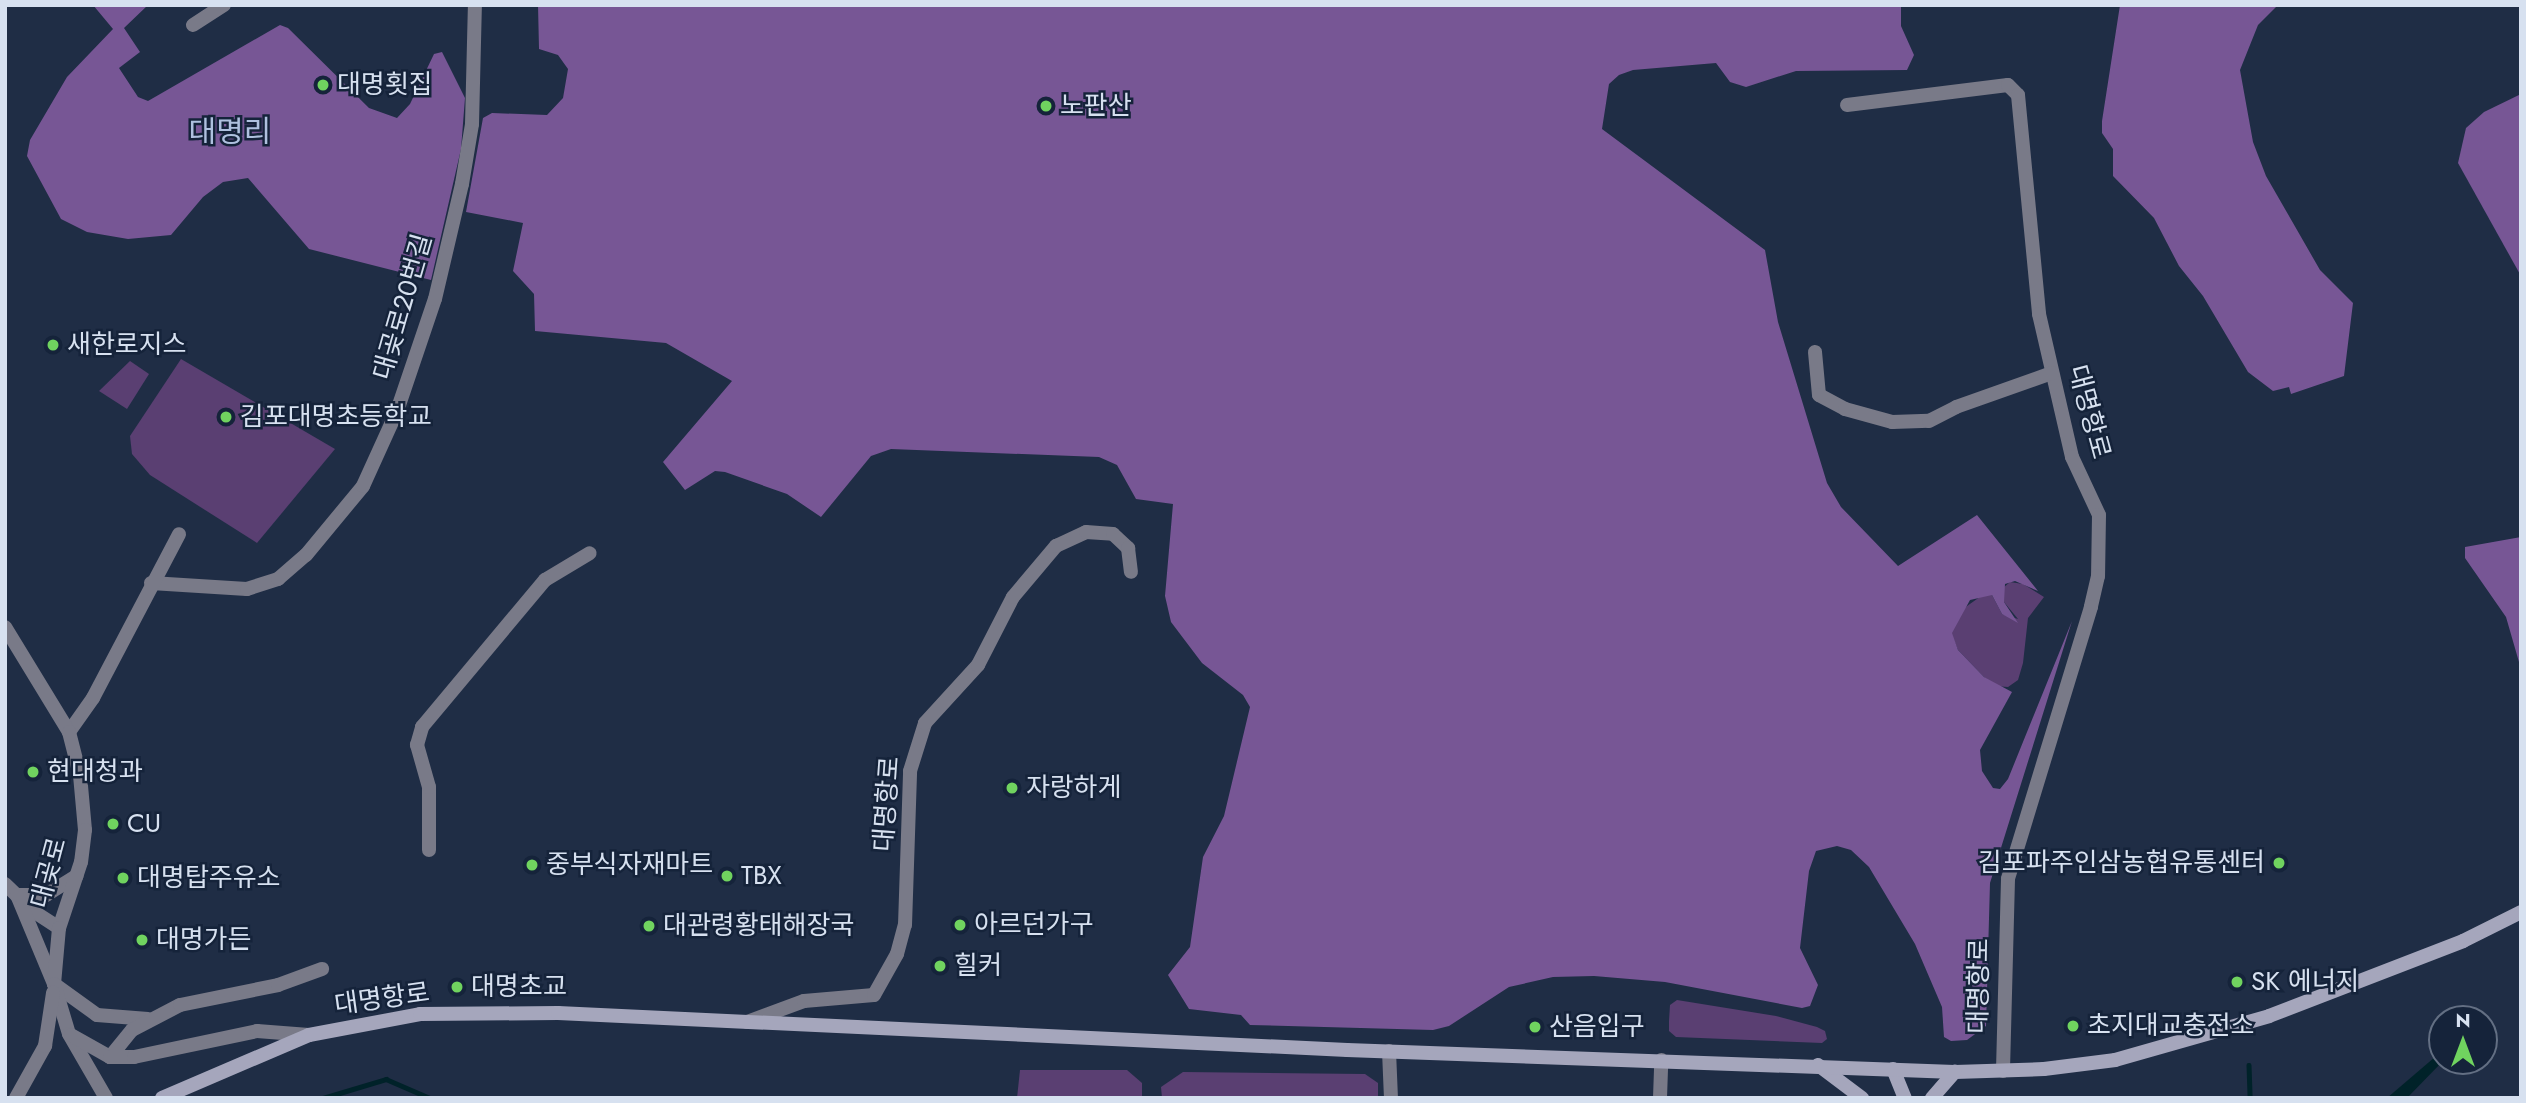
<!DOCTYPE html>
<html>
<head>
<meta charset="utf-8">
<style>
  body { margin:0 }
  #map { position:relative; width:2526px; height:1103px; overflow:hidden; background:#1f2d45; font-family:Jost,"Noto Sans KR",sans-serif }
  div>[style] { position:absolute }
  .green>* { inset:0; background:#5a3f72 }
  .forest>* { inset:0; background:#775695 }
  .water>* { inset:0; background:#002229 }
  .stream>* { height:4.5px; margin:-2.25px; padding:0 2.25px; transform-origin:2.25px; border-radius:2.25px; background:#002229 }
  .minor>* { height:14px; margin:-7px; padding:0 7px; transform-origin:7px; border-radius:7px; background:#797a88 }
  .tertiary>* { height:14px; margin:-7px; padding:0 7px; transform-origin:7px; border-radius:7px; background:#797a88 }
  .secondary>* { height:14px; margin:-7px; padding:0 7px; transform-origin:7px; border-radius:7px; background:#a5a6bc }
  .dots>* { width:19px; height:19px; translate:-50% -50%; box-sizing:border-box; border:4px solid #15233a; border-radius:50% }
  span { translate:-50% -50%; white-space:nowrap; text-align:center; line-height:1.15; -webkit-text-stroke:5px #15233a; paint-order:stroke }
  .poi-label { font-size:26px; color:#d7e1f0 }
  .left { translate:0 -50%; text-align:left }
  .right { translate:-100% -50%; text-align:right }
  .street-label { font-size:26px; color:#d7e1f0 }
  .quarter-label { font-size:30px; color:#afc1df }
  .frame { position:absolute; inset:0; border:7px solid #d7e1f0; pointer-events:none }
  .north { position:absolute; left:2428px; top:1005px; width:70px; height:70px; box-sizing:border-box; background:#15233a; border:2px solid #636f83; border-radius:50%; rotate:0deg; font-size:19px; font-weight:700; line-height:28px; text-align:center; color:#d7e1f0 }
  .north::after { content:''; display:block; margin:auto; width:24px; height:32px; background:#70d35f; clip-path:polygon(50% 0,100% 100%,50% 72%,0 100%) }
</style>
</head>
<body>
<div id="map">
  <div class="green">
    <i style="clip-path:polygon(181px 359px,335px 449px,257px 543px,150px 475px,132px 454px,130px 436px)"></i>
    <i style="clip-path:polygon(130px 361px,149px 374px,127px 409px,99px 391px)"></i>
    <i style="clip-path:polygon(2010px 582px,2023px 584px,2044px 597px,2028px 618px,2023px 663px,2018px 680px,2008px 687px,1995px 686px,1984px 677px,1958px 650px,1951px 633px,1960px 611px,1984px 594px,1992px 595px,2002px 614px,2018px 619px,2004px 602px,2003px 588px)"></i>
    <i style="clip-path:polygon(1677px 1000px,1776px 1016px,1817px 1027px,1825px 1031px,1827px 1039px,1822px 1043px,1676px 1037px,1669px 1031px,1669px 1021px,1670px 1005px)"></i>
    <i style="clip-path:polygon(1020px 1070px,1127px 1070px,1142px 1083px,1142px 1098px,1017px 1098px)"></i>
    <i style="clip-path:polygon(1183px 1072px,1365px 1074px,1378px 1083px,1378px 1098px,1162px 1098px,1161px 1087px)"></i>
  </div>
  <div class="forest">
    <i style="clip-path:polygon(93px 5px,148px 5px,124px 28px,140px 52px,119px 68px,138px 97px,148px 101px,280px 25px,288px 28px,369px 108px,397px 118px,410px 104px,434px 54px,442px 52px,465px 98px,461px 149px,431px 280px,309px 249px,248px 178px,223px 182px,203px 197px,171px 235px,128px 239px,87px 232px,61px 219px,27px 156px,30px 140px,67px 77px,113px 29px)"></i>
    <i style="clip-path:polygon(538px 5px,1901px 5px,1901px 26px,1914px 55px,1907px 70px,1796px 71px,1746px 87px,1730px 82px,1716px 63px,1633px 70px,1619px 75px,1609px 84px,1602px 129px,1765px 250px,1778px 322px,1827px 483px,1841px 507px,1898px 566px,1977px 515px,2038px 591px,2015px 581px,2005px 584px,2004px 602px,2018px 623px,2002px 614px,1992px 595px,1970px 600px,1952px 633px,1958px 650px,1984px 677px,2012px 692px,1980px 750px,1982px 771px,1993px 788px,2000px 789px,2008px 779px,2072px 621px,1990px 883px,1986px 1026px,1967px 1040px,1951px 1041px,1944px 1037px,1942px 1007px,1915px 944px,1869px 867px,1851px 850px,1837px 846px,1816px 851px,1809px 871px,1800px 948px,1818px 985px,1810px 1006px,1802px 1008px,1665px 982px,1594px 976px,1553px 977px,1509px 987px,1449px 1026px,1433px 1030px,1250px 1025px,1241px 1015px,1189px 1009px,1168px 975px,1190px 947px,1203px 857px,1224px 816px,1250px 707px,1243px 695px,1202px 663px,1171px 622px,1165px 596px,1173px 504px,1136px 499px,1117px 465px,1099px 457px,891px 449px,871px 456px,821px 517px,787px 494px,725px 472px,715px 471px,685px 490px,663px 462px,732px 381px,666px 343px,535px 331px,534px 294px,513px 271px,523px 223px,466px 212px,483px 118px,492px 113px,547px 115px,563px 98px,568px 69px,558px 55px,539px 49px)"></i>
    <i style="clip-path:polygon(2120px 5px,2278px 5px,2258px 25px,2240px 70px,2253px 142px,2266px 176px,2320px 270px,2353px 303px,2344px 376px,2291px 394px,2289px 387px,2273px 391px,2248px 372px,2203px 296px,2179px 266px,2154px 218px,2113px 176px,2113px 149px,2102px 133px,2102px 121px)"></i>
    <i style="clip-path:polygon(2521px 94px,2521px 276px,2458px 163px,2466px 128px,2484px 112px)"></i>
    <i style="clip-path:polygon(2521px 537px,2521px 669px,2506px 617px,2465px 558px,2465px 547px)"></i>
  </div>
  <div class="water">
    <i style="clip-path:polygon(2442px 1051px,2443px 1061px,2407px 1098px,2387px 1098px)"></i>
  </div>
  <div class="stream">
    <i style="left:2249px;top:1065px;width:33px;rotate:88deg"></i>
    <i style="left:323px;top:1098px;width:66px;rotate:-16.8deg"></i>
    <i style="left:386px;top:1079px;width:48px;rotate:23.4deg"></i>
  </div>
  <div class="minor">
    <i style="left:193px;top:25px;width:37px;rotate:-33deg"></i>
    <i style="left:1847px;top:105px;width:162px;rotate:-7.1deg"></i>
    <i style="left:2008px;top:85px;width:14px;rotate:45deg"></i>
    <i style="left:2018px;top:95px;width:220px;rotate:84.5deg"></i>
    <i style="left:2039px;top:314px;width:147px;rotate:77deg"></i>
    <i style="left:2072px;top:457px;width:64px;rotate:65deg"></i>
    <i style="left:2099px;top:515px;width:61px;rotate:90.9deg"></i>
    <i style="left:2098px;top:576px;width:32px;rotate:103deg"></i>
    <i style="left:2091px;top:607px;width:284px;rotate:107deg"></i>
    <i style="left:2008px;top:879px;width:192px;rotate:91.5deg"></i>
    <i style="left:1815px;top:352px;width:43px;rotate:84.7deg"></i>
    <i style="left:1819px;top:395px;width:30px;rotate:28deg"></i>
    <i style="left:1845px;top:409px;width:49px;rotate:15.5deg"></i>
    <i style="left:1892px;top:422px;width:37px;rotate:-2deg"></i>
    <i style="left:1929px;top:421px;width:30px;rotate:-27deg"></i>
    <i style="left:1956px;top:407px;width:102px;rotate:-19.5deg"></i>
    <i style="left:151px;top:583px;width:96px;rotate:3.6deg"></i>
    <i style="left:247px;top:589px;width:33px;rotate:-18deg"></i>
    <i style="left:278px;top:579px;width:37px;rotate:-41deg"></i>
    <i style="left:306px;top:555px;width:89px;rotate:-50.4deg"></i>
    <i style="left:363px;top:486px;width:82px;rotate:-65.6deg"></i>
    <i style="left:397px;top:411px;width:118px;rotate:-71.3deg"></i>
    <i style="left:435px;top:299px;width:118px;rotate:-76.8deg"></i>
    <i style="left:462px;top:184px;width:61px;rotate:-80.5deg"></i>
    <i style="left:472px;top:124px;width:119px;rotate:-88.6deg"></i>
    <i style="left:69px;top:732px;width:42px;rotate:-54.8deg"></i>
    <i style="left:93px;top:698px;width:185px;rotate:-62.3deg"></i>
    <i style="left:429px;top:850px;width:63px;rotate:-90deg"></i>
    <i style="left:429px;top:787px;width:44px;rotate:-105.9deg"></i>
    <i style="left:417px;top:745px;width:19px;rotate:-74deg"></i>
    <i style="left:422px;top:727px;width:192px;rotate:-50.1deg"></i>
    <i style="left:545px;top:580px;width:52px;rotate:-31deg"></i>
    <i style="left:5px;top:884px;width:39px;rotate:44deg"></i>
    <i style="left:33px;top:911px;width:31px;rotate:33deg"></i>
    <i style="left:17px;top:895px;width:96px;rotate:67.4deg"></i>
    <i style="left:54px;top:984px;width:53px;rotate:35.8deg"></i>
    <i style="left:97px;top:1015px;width:51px;rotate:4.5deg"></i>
    <i style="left:17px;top:895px;width:29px"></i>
    <i style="left:46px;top:895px;width:36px;rotate:-32deg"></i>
    <i style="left:747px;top:1022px;width:61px;rotate:-20.2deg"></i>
    <i style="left:804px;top:1001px;width:70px;rotate:-4.9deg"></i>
    <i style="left:874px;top:995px;width:47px;rotate:-60.7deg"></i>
    <i style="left:897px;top:954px;width:30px;rotate:-75deg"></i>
    <i style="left:905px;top:925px;width:154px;rotate:-88.1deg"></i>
    <i style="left:910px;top:771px;width:50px;rotate:-72.6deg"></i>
    <i style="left:925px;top:723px;width:79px;rotate:-47.6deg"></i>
    <i style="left:978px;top:665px;width:76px;rotate:-62.8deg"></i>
    <i style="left:1013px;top:597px;width:67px;rotate:-49.9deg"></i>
    <i style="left:1056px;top:546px;width:33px;rotate:-25deg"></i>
    <i style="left:1086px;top:532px;width:27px;rotate:4deg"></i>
    <i style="left:1113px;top:534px;width:21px;rotate:43deg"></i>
    <i style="left:1128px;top:548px;width:24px;rotate:83deg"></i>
    <i style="left:1389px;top:1051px;width:47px;rotate:87.6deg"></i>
    <i style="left:110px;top:1057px;width:35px;rotate:-51deg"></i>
    <i style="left:132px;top:1030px;width:54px;rotate:-27.5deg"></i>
    <i style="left:180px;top:1005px;width:100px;rotate:-11.5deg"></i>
    <i style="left:278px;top:985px;width:47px;rotate:-20deg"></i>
    <i style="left:1660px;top:1098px;width:38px;rotate:-88deg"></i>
  </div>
  <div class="tertiary">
    <i style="left:5px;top:627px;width:123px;rotate:58.6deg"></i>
    <i style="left:69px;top:732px;width:44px;rotate:75.7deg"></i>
    <i style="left:80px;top:775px;width:55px;rotate:84.8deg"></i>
    <i style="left:85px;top:830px;width:32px;rotate:97deg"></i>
    <i style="left:81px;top:862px;width:70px;rotate:108.4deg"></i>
    <i style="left:59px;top:928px;width:56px;rotate:95.1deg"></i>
    <i style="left:54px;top:984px;width:52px;rotate:73.3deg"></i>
    <i style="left:69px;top:1034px;width:74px;rotate:60deg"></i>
    <i style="left:71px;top:1035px;width:45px;rotate:29.4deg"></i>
    <i style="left:110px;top:1057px;width:24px"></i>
    <i style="left:134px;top:1057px;width:126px;rotate:-11.9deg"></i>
    <i style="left:257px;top:1031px;width:52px;rotate:4.4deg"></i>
    <i style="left:16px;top:1098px;width:60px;rotate:-60.9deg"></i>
    <i style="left:45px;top:1046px;width:54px;rotate:-81.4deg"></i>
  </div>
  <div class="secondary">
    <i style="left:1818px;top:1065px;width:55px;rotate:36.9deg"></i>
    <i style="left:1893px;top:1069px;width:31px;rotate:68deg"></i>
    <i style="left:162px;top:1098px;width:160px;rotate:-23.2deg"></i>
    <i style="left:309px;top:1035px;width:113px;rotate:-10.7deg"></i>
    <i style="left:420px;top:1014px;width:138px;rotate:-0.4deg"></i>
    <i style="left:558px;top:1013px;width:790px;rotate:2.68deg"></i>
    <i style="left:1347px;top:1050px;width:608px;rotate:2.07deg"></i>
    <i style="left:1955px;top:1072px;width:89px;rotate:-1.9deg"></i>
    <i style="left:2044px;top:1069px;width:72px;rotate:-7.2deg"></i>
    <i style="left:2115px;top:1060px;width:160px;rotate:-15.9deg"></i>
    <i style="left:2269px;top:1016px;width:208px;rotate:-21.1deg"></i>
    <i style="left:2463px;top:941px;width:65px;rotate:-26.6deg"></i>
    <i style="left:1932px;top:1098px;width:35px;rotate:-49deg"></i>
  </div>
  <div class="dots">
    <i style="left:323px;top:85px;background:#70d35f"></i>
    <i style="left:1046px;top:106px;background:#70d35f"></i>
    <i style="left:53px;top:345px;background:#70d35f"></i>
    <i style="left:226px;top:417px;background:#70d35f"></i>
    <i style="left:33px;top:772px;background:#70d35f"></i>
    <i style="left:1012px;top:788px;background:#70d35f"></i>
    <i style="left:113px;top:824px;background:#70d35f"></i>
    <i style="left:2279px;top:863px;background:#70d35f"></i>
    <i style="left:532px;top:865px;background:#70d35f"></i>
    <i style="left:727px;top:876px;background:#70d35f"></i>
    <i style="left:123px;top:878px;background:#70d35f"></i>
    <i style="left:960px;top:925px;background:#70d35f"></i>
    <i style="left:649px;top:926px;background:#70d35f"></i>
    <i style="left:142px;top:940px;background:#70d35f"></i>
    <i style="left:940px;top:966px;background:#70d35f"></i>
    <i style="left:2237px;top:982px;background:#70d35f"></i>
    <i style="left:457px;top:987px;background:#70d35f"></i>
    <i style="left:2073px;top:1026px;background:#70d35f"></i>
    <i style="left:1535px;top:1027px;background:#70d35f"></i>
  </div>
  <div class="poi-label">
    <span class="left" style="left:337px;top:85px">대명횟집</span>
    <span class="left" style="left:1060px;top:106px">노판산</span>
    <span class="left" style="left:67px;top:345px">새한로지스</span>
    <span class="left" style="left:240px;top:417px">김포대명초등학교</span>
    <span class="left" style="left:47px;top:772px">현대청과</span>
    <span class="left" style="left:1026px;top:788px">자랑하게</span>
    <span class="left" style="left:127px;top:824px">CU</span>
    <span class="right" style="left:2265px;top:863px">김포파주인삼농협유통센터</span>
    <span class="left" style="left:546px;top:865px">중부식자재마트</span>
    <span class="left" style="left:741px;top:876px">TBX</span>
    <span class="left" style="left:137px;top:878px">대명탑주유소</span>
    <span class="left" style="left:974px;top:925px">아르던가구</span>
    <span class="left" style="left:663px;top:926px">대관령황태해장국</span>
    <span class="left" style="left:156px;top:940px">대명가든</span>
    <span class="left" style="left:954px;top:966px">힐커</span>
    <span class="left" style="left:2251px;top:982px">SK 에너지</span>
    <span class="left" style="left:471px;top:987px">대명초교</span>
    <span class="left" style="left:2087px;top:1026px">초지대교충전소</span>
    <span class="left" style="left:1549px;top:1027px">산음입구</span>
  </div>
  <div class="street-label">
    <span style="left:403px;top:307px;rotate:-74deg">대곶로20번길</span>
    <span style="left:2089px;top:412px;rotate:75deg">대명항로</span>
    <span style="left:887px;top:804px;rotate:-86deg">대명항로</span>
    <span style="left:49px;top:873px;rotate:-75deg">대곶로</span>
    <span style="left:1979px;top:986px;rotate:-89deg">대명항로</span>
    <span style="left:382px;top:999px;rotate:-8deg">대명항로</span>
  </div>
  <div class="quarter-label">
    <span style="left:230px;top:132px">대명리</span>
  </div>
  <div class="frame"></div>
  <div class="north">N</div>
</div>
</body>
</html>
